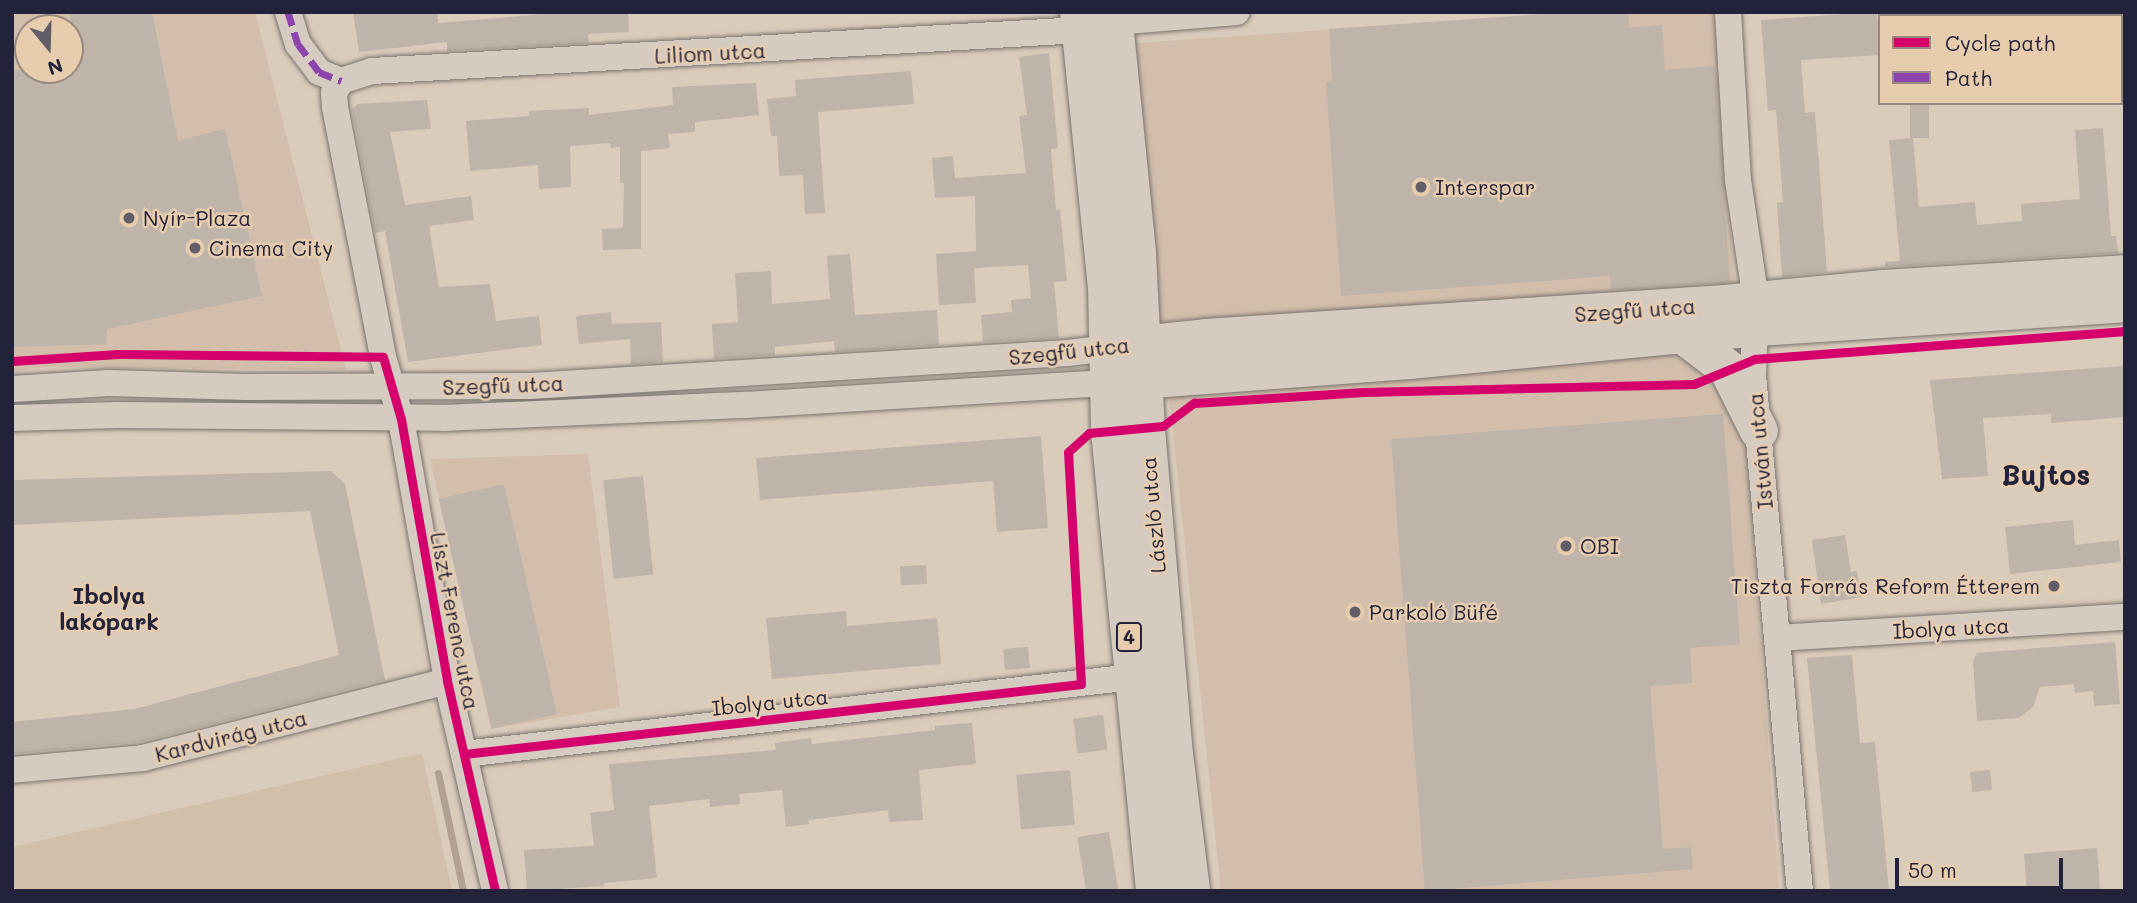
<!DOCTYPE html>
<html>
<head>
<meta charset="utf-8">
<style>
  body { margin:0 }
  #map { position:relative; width:2137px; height:903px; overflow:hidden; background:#daccbb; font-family:Mali,sans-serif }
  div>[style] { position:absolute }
  .built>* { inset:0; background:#d2beaa }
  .green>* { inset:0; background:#d1bfaa }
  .stream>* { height:7px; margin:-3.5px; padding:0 3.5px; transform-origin:3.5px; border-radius:3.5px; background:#b0a194 }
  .building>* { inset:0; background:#beb4aa; transform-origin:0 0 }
  .roads { filter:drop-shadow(0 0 2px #797370) drop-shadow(0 0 2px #797370) }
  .street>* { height:26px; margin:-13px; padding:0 13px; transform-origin:13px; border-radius:13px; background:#d5cbc0 }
  .secondary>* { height:38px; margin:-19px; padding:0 19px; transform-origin:19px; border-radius:19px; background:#d5cbc0 }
  .primary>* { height:38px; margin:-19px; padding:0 19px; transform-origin:19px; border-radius:19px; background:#d5cbc0 }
  .quiet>* { height:7px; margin-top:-3.5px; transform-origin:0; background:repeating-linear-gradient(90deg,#8e44ad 0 14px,transparent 0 21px) }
  .cycleway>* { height:9px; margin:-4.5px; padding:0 4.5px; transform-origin:4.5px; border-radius:4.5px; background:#d6006c }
  .dots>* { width:19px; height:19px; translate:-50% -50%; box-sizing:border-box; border:4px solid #e7cdae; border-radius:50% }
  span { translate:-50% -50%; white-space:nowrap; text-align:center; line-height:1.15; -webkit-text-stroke:5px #e7cdae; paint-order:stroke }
  .shield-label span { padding:2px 5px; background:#e7cdae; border:2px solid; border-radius:5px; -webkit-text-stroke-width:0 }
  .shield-label { font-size:19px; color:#22223b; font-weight:700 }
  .street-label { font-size:21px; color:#22223b }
  .poi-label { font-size:21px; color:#22223b }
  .left { translate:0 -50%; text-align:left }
  .right { translate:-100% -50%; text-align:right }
  .neighbourhood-label { font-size:23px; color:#22223b; font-weight:700 }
  .district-label { font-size:28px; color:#22223b; font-weight:700 }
  .frame { position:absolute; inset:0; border:14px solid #22223b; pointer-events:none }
  .legend { position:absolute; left:1878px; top:14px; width:245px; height:91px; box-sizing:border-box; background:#e7cdae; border:2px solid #988980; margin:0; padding:9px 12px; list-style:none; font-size:21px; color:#22223b }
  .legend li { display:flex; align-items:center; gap:14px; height:35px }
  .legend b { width:35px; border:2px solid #988980 }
  .north { position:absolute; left:14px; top:14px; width:70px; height:70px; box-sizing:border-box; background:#e7cdae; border:2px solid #988980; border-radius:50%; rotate:161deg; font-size:19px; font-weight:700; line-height:28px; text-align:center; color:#22223b }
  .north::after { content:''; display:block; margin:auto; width:24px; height:32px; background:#625e68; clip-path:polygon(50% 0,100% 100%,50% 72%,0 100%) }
  .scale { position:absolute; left:1895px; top:858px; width:168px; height:32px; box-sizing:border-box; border:4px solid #22223b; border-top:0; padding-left:9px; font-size:21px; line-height:24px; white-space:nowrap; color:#22223b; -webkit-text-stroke:5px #e7cdae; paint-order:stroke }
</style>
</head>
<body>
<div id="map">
  <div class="built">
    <i style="clip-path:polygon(evenodd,12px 12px,255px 12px,346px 370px,45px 367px,12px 372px,12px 12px,28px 28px,70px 28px,70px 70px,28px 70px,28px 28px)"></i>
    <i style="clip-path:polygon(1586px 12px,1714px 12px,1779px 888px,1738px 891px,1221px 891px,1163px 336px,1123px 44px)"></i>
    <i style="clip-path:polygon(588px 454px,620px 707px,491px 729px,430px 459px)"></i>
  </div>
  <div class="green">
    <i style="clip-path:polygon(422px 753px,452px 891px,12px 891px,12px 847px)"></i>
  </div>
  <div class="stream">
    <i style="left:438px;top:773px;width:121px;rotate:78deg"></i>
  </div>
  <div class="building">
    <i style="clip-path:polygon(70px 12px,152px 12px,178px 141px,225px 129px,262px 296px,107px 329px,106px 344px,12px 347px,12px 70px,70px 70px)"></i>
    <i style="clip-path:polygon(353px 12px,437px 12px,438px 23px,569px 12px,628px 12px,629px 32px,588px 34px,589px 43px,447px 51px,447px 42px,359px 52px)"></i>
    <i style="clip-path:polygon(1574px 12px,1628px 12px,1629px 28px,1662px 25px,1665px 70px,1715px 66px,1730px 282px,1611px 290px,1610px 276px,1341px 296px,1326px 82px,1332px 81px,1329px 29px)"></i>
    <i style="clip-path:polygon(1877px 12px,1880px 55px,1801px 60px,1805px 113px,1815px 112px,1827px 272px,1782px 277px,1777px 203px,1783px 202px,1776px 110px,1768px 111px,1761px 20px)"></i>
    <i style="clip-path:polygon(1049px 53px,1058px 148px,1051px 149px,1056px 210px,1060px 209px,1067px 281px,1054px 282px,1059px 338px,983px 342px,981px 315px,1012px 312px,1011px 300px,1031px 298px,1028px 265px,974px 268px,976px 303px,939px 305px,936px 254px,976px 251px,975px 196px,935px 198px,932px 158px,953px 156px,955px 178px,1026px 173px,1019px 116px,1027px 115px,1019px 57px)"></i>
    <i style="clip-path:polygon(911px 71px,914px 104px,818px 112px,825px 213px,805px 214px,803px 175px,779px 176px,777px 136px,771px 136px,767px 99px,796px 96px,795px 80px)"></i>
    <i style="clip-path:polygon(756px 83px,759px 115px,695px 122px,695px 132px,668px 134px,670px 148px,641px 151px,641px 249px,603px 250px,602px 229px,623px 228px,624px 183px,620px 183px,620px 147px,611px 148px,610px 143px,570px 146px,571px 187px,539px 189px,538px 165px,470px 171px,466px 121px,529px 116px,529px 111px,589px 108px,589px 115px,673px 105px,672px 87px)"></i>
    <i style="clip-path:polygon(427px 100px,431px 129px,390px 132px,405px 205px,471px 196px,474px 220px,429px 226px,439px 287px,490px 284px,496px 321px,539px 316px,542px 345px,408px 362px,385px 231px,375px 233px,352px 109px,358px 104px)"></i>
    <i style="left:1910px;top:103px;width:19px;height:35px"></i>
    <i style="clip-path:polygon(2103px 128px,2111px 236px,2116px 236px,2118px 253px,1885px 267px,1885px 262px,1900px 261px,1889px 140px,1913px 138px,1919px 207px,1975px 202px,1977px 225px,2022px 221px,2021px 204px,2080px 199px,2075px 130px)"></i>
    <i style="clip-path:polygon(850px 254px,855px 315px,937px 310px,939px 345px,835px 352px,834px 341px,775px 347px,775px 355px,714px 359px,712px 324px,738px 322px,735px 273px,771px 271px,772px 304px,830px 299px,827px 256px)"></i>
    <i style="clip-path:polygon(611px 312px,612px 324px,661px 322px,663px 362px,631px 364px,630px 339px,579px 344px,576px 316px)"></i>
    <i style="clip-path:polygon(2125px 366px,2125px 417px,2051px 423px,2051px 414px,1983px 418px,1988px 476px,1942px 479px,1930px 380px)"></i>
    <i style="clip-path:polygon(1723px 414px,1740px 644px,1690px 648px,1692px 683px,1650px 686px,1663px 849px,1691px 847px,1693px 869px,1425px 891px,1391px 439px)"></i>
    <i style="clip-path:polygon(1041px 436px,1048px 528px,997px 532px,993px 481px,760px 500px,756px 458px)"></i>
    <i style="clip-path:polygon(331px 471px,345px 484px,385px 680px,140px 742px,12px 754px,12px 722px,134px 709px,339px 655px,310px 511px,12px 525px,12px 480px)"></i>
    <i style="left:643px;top:476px;width:99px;height:40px;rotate:84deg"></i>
    <i style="left:504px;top:484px;width:236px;height:67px;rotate:77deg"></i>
    <i style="clip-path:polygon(2073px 520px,2075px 545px,2119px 540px,2121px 562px,2010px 574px,2005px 527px)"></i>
    <i style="clip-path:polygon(1845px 535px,1851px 572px,1857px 571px,1861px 597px,1821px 604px,1812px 540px)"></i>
    <i style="left:926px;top:565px;width:19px;height:26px;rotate:87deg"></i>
    <i style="clip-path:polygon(846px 611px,847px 626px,937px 618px,941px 664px,772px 679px,766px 618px)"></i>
    <i style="clip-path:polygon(2115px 642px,2120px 704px,2094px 706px,2093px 691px,2075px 693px,2074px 684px,2040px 687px,2033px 707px,2019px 718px,1977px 721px,1973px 661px,1977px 653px)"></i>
    <i style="left:1028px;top:647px;width:21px;height:25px;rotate:85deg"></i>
    <i style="clip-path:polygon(1852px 655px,1860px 743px,1875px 742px,1889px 891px,1830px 891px,1807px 658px)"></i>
    <i style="left:1103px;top:715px;width:35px;height:30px;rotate:83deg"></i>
    <i style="clip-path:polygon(972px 723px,976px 764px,919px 770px,923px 820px,889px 822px,888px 810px,808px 820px,809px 824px,786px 827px,782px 790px,739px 794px,740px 804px,710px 807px,709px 799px,649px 806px,657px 878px,604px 883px,604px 886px,527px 891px,524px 850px,594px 846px,590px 813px,614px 810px,609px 764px,776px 750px,775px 743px,811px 738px,812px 744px,935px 730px,935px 726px)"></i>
    <i style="left:1070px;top:770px;width:55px;height:54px;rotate:85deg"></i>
    <i style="left:1990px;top:770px;width:20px;height:20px;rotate:84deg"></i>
    <i style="left:1109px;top:832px;width:60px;height:32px;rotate:81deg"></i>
    <i style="clip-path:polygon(2097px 848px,2100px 891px,2027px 891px,2024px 854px)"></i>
  </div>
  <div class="roads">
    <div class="street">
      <i style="left:288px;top:12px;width:34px;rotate:73deg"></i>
      <i style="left:298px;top:44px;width:35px;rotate:53deg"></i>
      <i style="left:319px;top:72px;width:24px;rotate:22deg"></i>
      <i style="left:1728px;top:12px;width:168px;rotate:86.6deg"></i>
      <i style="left:1738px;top:180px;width:121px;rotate:81.5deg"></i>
      <i style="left:1756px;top:300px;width:75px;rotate:92.3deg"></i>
      <i style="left:1753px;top:375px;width:518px;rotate:84.8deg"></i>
      <i style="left:1097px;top:18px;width:17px;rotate:13deg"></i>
      <i style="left:1114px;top:22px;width:123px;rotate:-4.6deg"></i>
      <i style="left:341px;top:81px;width:14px;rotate:120deg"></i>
      <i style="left:334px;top:93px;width:14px;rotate:86deg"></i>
      <i style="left:335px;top:107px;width:255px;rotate:79.1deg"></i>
      <i style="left:383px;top:357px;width:65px;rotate:73.8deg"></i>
      <i style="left:401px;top:419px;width:266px;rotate:80deg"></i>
      <i style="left:447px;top:681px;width:215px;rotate:77.1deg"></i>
      <i style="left:341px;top:81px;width:33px;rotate:-18deg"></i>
      <i style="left:372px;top:71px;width:710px;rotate:-3.31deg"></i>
      <i style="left:12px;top:389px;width:97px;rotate:-3.5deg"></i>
      <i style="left:109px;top:383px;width:137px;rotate:1.7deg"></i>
      <i style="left:246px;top:387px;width:284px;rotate:-0.2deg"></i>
      <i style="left:530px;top:386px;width:539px;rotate:-3.51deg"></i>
      <i style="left:1068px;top:353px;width:40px;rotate:-7.1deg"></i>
      <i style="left:12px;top:418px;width:105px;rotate:-1.6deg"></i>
      <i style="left:117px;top:415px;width:326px;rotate:0.5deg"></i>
      <i style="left:443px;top:418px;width:303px;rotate:-2.5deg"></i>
      <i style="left:746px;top:405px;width:364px;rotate:-3.5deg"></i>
      <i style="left:1777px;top:638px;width:349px;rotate:-3.5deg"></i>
      <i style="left:464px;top:754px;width:673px;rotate:-6.57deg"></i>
      <i style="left:12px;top:770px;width:132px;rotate:-5.2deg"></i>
      <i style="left:143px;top:758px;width:314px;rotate:-14.2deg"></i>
    </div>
    <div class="secondary">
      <i style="left:1682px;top:334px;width:58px;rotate:37.3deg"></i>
      <i style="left:1728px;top:369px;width:69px;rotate:63.4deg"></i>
      <i style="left:1110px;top:348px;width:97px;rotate:-5.9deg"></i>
      <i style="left:1206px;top:338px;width:520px;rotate:-3.75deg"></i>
      <i style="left:1725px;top:304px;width:159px;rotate:-5.4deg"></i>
      <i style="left:1883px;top:289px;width:242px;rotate:-3.5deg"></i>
      <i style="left:1111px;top:382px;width:299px;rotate:-4.2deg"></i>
      <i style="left:1409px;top:360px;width:350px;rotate:-5.4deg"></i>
      <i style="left:1757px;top:327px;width:369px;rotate:-3.7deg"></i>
    </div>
    <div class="primary">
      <i style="left:1079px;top:12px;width:275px;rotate:84.2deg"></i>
      <i style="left:1107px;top:286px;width:145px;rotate:88.8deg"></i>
      <i style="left:1110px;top:431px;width:462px;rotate:84.4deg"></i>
      <i style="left:1113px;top:12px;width:243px;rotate:84.3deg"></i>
      <i style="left:1137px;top:254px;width:175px;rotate:87.1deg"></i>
      <i style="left:1146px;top:429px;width:318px;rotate:85.1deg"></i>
      <i style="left:1173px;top:746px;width:146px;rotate:82.9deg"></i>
    </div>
  </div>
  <div class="quiet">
    <i style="left:288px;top:12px;width:34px;rotate:73deg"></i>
    <i style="left:298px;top:44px;width:35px;rotate:53deg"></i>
    <i style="left:319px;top:72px;width:24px;rotate:22deg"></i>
  </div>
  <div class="cycleway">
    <i style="left:12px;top:361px;width:106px;rotate:-3.8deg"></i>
    <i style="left:118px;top:354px;width:265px;rotate:0.6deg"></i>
    <i style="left:383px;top:357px;width:65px;rotate:73.8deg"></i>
    <i style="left:401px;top:419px;width:266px;rotate:80deg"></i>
    <i style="left:447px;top:681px;width:215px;rotate:77.1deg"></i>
    <i style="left:464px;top:754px;width:621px;rotate:-6.47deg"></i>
    <i style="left:1081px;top:684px;width:232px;rotate:-93.2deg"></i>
    <i style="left:1068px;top:452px;width:28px;rotate:-42deg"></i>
    <i style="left:1089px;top:433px;width:74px;rotate:-5.4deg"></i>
    <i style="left:1163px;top:426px;width:39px;rotate:-37deg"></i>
    <i style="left:1194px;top:403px;width:170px;rotate:-3.7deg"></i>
    <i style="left:1364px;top:392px;width:330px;rotate:-1.4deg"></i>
    <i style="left:1694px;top:384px;width:66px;rotate:-22.3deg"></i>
    <i style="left:1755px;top:359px;width:371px;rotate:-4.3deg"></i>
  </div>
  <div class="dots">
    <i style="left:1421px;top:187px;background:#625e68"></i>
    <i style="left:129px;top:218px;background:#625e68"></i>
    <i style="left:195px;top:248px;background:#625e68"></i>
    <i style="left:1566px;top:546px;background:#625e68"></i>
    <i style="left:2054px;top:586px;background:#625e68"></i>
    <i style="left:1355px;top:612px;background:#625e68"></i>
  </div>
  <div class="shield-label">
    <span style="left:1129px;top:637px">4</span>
  </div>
  <div class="street-label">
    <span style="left:710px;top:53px;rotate:-3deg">Liliom utca</span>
    <span style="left:1635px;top:310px;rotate:-4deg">Szegfű utca</span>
    <span style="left:1069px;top:351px;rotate:-6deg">Szegfű utca</span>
    <span style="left:503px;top:385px;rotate:-2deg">Szegfű utca</span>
    <span style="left:1760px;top:451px;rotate:-95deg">István utca</span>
    <span style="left:1153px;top:515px;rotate:-95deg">László utca</span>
    <span style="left:455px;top:621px;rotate:79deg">Liszt Ferenc utca</span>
    <span style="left:1951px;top:628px;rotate:-3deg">Ibolya utca</span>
    <span style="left:770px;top:702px;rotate:-6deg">Ibolya utca</span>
    <span style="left:231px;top:736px;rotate:-14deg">Kardvirág utca</span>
  </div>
  <div class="poi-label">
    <span class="left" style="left:1435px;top:187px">Interspar</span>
    <span class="left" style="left:143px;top:218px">Nyír-Plaza</span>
    <span class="left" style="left:209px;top:248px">Cinema City</span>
    <span class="left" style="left:1580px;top:546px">OBI</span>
    <span class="right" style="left:2040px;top:586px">Tiszta Forrás Reform Étterem</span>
    <span class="left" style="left:1369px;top:612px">Parkoló Büfé</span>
  </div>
  <div class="neighbourhood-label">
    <span style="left:109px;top:608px">Ibolya<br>lakópark</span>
  </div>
  <div class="district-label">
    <span style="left:2046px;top:474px">Bujtos</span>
  </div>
  <div class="frame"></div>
  <ul class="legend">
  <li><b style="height:9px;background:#d6006c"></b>Cycle path</li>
  <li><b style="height:9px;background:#8e44ad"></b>Path</li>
  </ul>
  <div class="north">N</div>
  <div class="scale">50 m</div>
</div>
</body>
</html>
